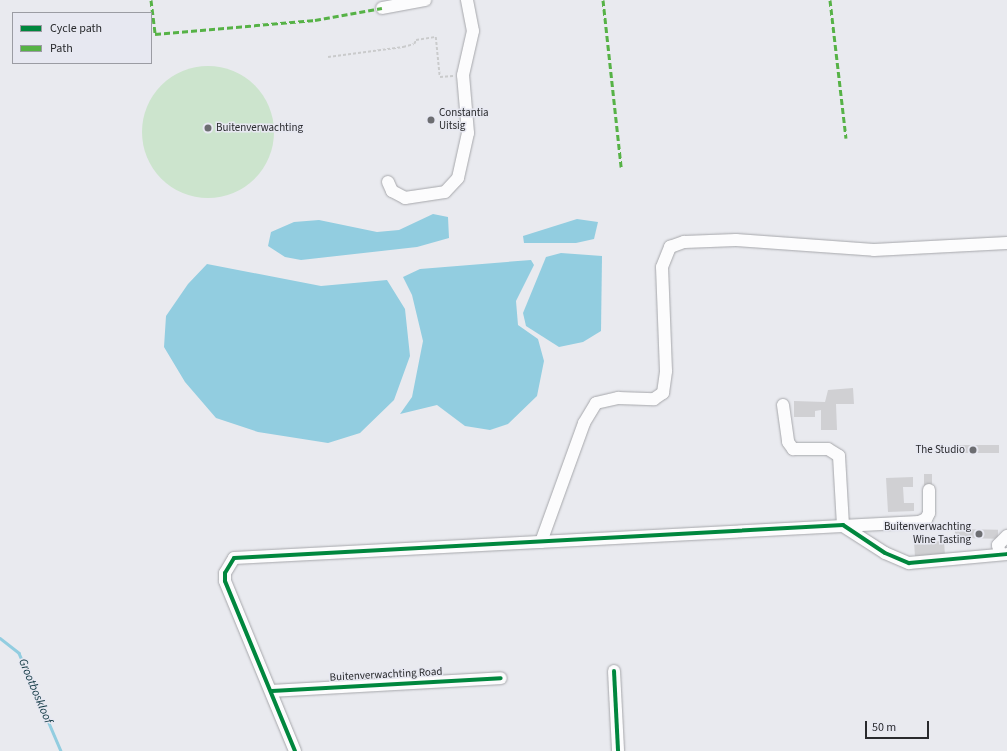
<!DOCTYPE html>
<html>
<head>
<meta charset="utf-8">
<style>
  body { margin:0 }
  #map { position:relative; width:1007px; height:751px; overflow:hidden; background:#e9eaef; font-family:"Source Sans 3",sans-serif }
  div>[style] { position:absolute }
  .green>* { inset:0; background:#cce4cd }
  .round { border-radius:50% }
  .water>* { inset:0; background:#92cde0 }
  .stream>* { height:2.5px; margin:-1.25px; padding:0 1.25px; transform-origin:1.25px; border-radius:1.25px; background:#92cde0 }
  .building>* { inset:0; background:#d0d0d3; transform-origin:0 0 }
  .path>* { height:1.5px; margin-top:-0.75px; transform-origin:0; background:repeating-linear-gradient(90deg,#cacbcc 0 3px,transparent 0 5px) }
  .roads { filter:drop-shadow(0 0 1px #a6a7ab) drop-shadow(0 0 1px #a6a7ab) }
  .minor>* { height:12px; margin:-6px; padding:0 6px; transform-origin:6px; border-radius:6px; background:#fcfcfd }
  .quiet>* { height:3px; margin-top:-1.5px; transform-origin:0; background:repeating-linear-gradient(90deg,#56b246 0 6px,transparent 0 9px) }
  .cycleway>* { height:4px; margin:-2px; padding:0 2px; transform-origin:2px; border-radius:2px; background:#00873e }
  .dots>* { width:11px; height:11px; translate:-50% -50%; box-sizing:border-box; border:2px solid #e7e8f1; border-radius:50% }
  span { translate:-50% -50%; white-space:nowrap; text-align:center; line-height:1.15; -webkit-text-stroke:3px #e7e8f1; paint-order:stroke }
  .poi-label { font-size:11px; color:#292a2d }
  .left { translate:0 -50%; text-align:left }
  .right { translate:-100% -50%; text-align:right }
  .street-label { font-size:11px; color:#292a2d }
  .water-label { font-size:12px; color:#0f3742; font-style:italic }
  .legend { position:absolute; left:12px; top:12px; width:140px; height:52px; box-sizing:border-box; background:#e7e8f1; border:1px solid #9b9ca3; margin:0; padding:5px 7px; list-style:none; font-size:12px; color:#292a2d }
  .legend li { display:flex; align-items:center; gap:8px; height:20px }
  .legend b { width:20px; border:1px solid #9b9ca3 }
  .scale { position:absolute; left:865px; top:721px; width:64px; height:18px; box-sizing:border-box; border:2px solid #292a2d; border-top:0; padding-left:5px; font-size:12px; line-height:14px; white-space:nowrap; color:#292a2d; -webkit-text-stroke:3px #e7e8f1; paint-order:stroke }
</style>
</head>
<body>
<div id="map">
  <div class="green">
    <i class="round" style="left:142px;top:66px;width:132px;height:132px"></i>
  </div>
  <div class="water">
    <i style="clip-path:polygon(433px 214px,448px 217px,449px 238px,417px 247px,301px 260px,285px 257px,268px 246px,271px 232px,294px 222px,319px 220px,377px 232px,399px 230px)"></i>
    <i style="clip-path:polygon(577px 219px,598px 222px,594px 239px,576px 243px,524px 243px,523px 236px)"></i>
    <i style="clip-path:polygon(561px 253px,602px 256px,601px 331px,583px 342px,559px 347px,526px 326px,523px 313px,546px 257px)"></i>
    <i style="clip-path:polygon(531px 260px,534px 265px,516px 301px,518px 325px,538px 339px,544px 361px,537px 396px,508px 424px,490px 430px,465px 426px,437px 405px,400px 414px,412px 397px,423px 341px,412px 295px,403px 277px,420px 269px)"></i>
    <i style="clip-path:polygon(207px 264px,321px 286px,387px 280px,405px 309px,410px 356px,394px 400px,360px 433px,328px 443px,258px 432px,216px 418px,185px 382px,164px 347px,166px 316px,188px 284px)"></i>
  </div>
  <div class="stream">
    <i style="left:0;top:638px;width:24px;rotate:38deg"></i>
    <i style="left:19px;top:653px;width:107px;rotate:66.8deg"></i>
  </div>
  <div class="building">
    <i style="clip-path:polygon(853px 388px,854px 404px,836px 404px,837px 430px,821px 430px,821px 410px,815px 411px,815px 417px,794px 417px,794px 401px,825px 402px,828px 390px)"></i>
    <i style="left:999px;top:445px;width:8px;height:45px;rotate:90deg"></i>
    <i style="left:924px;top:474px;width:8px;height:12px"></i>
    <i style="clip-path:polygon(913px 477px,913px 487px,903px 487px,904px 503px,914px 503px,914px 511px,888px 512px,886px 478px)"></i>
    <i style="left:955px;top:529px;width:43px;height:9px;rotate:1deg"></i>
    <i style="left:944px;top:541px;width:13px;height:30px;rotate:86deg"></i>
  </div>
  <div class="path">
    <i style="left:328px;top:57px;width:76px;rotate:-7.6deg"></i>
    <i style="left:403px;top:47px;width:11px;rotate:-15deg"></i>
    <i style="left:414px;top:44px;width:4px;rotate:-63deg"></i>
    <i style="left:416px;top:40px;width:20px;rotate:-9deg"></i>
    <i style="left:436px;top:37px;width:40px;rotate:84.3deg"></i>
    <i style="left:440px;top:77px;width:13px;rotate:-4deg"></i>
  </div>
  <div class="roads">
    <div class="minor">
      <i style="left:382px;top:8px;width:44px;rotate:-10.5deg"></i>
      <i style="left:388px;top:182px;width:10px;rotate:66deg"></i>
      <i style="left:392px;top:191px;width:15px;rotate:28deg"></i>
      <i style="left:405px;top:198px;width:40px;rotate:-8.5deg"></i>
      <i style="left:445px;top:192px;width:19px;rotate:-47deg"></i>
      <i style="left:458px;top:178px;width:46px;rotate:-77.5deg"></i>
      <i style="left:468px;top:133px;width:58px;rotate:-94.9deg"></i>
      <i style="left:463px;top:75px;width:45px;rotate:-77.2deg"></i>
      <i style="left:473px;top:31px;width:32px;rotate:-101deg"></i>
      <i style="left:783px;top:405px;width:37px;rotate:82deg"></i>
      <i style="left:788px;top:442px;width:9px;rotate:54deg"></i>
      <i style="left:793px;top:449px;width:35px"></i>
      <i style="left:828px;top:449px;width:13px;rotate:32deg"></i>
      <i style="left:839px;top:456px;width:69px;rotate:86.7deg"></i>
      <i style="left:843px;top:526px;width:50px;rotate:32.7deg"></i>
      <i style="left:885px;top:553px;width:26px;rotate:23deg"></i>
      <i style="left:909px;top:563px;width:98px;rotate:-5.2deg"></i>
      <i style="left:541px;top:542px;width:127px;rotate:-70.1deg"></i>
      <i style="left:584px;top:423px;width:23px;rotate:-59deg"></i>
      <i style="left:596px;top:403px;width:23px;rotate:-13deg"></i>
      <i style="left:618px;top:398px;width:36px;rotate:2deg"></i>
      <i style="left:654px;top:399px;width:11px;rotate:-34deg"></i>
      <i style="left:663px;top:393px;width:22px;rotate:-82deg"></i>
      <i style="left:666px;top:371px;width:104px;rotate:-92.2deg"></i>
      <i style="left:662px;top:267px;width:22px;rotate:-68deg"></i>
      <i style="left:670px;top:247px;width:15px;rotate:-20deg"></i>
      <i style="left:684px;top:242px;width:52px;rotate:-2.2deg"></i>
      <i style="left:736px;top:240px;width:138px;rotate:4.1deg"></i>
      <i style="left:874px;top:250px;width:133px;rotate:-3deg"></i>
      <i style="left:1000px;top:554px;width:9px;rotate:-103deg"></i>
      <i style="left:998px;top:545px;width:13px;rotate:-45deg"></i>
      <i style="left:614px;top:671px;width:80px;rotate:87.1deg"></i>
      <i style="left:272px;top:691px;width:229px;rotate:-3.2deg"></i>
      <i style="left:295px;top:751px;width:184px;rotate:-112.4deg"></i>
      <i style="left:225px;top:581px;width:8px;rotate:-90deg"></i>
      <i style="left:225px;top:573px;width:17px;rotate:-59deg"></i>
      <i style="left:234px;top:558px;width:686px;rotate:-3.01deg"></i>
      <i style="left:919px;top:522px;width:8px;rotate:-23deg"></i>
      <i style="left:926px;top:519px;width:7px;rotate:-63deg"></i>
      <i style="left:929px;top:513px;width:23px;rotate:-90deg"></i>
    </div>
  </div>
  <div class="quiet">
    <i style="left:151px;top:0;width:34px;rotate:83deg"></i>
    <i style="left:155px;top:34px;width:161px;rotate:-5deg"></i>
    <i style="left:315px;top:20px;width:68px;rotate:-10.2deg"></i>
    <i style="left:603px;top:0;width:168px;rotate:83.8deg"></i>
    <i style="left:830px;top:0;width:139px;rotate:83.4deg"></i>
  </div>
  <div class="cycleway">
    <i style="left:614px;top:671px;width:80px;rotate:87.1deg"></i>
    <i style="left:272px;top:691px;width:229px;rotate:-3.2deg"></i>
    <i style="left:295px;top:751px;width:184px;rotate:-112.4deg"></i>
    <i style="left:225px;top:581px;width:8px;rotate:-90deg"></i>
    <i style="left:225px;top:573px;width:17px;rotate:-59deg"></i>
    <i style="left:234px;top:558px;width:610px;rotate:-3.1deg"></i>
    <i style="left:843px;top:525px;width:50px;rotate:33.7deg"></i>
    <i style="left:885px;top:553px;width:26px;rotate:23deg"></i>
    <i style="left:909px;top:563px;width:98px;rotate:-5.2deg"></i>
  </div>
  <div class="dots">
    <i style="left:431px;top:120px;background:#6c6d71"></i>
    <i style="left:208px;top:128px;background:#6c6d71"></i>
    <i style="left:973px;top:450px;background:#6c6d71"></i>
    <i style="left:979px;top:534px;background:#6c6d71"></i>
  </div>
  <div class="poi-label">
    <span class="left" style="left:439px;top:120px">Constantia<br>Uitsig</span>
    <span class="left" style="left:216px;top:128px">Buitenverwachting</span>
    <span class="right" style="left:965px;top:450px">The Studio</span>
    <span class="right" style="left:971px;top:534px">Buitenverwachting<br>Wine Tasting</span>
  </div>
  <div class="street-label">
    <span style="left:386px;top:675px;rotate:-3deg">Buitenverwachting Road</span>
  </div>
  <div class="water-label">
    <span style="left:35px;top:691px;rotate:67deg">Grootboskloof</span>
  </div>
  <ul class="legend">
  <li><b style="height:5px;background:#00873e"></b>Cycle path</li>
  <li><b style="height:5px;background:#56b246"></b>Path</li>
  </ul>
  <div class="scale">50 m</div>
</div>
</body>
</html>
